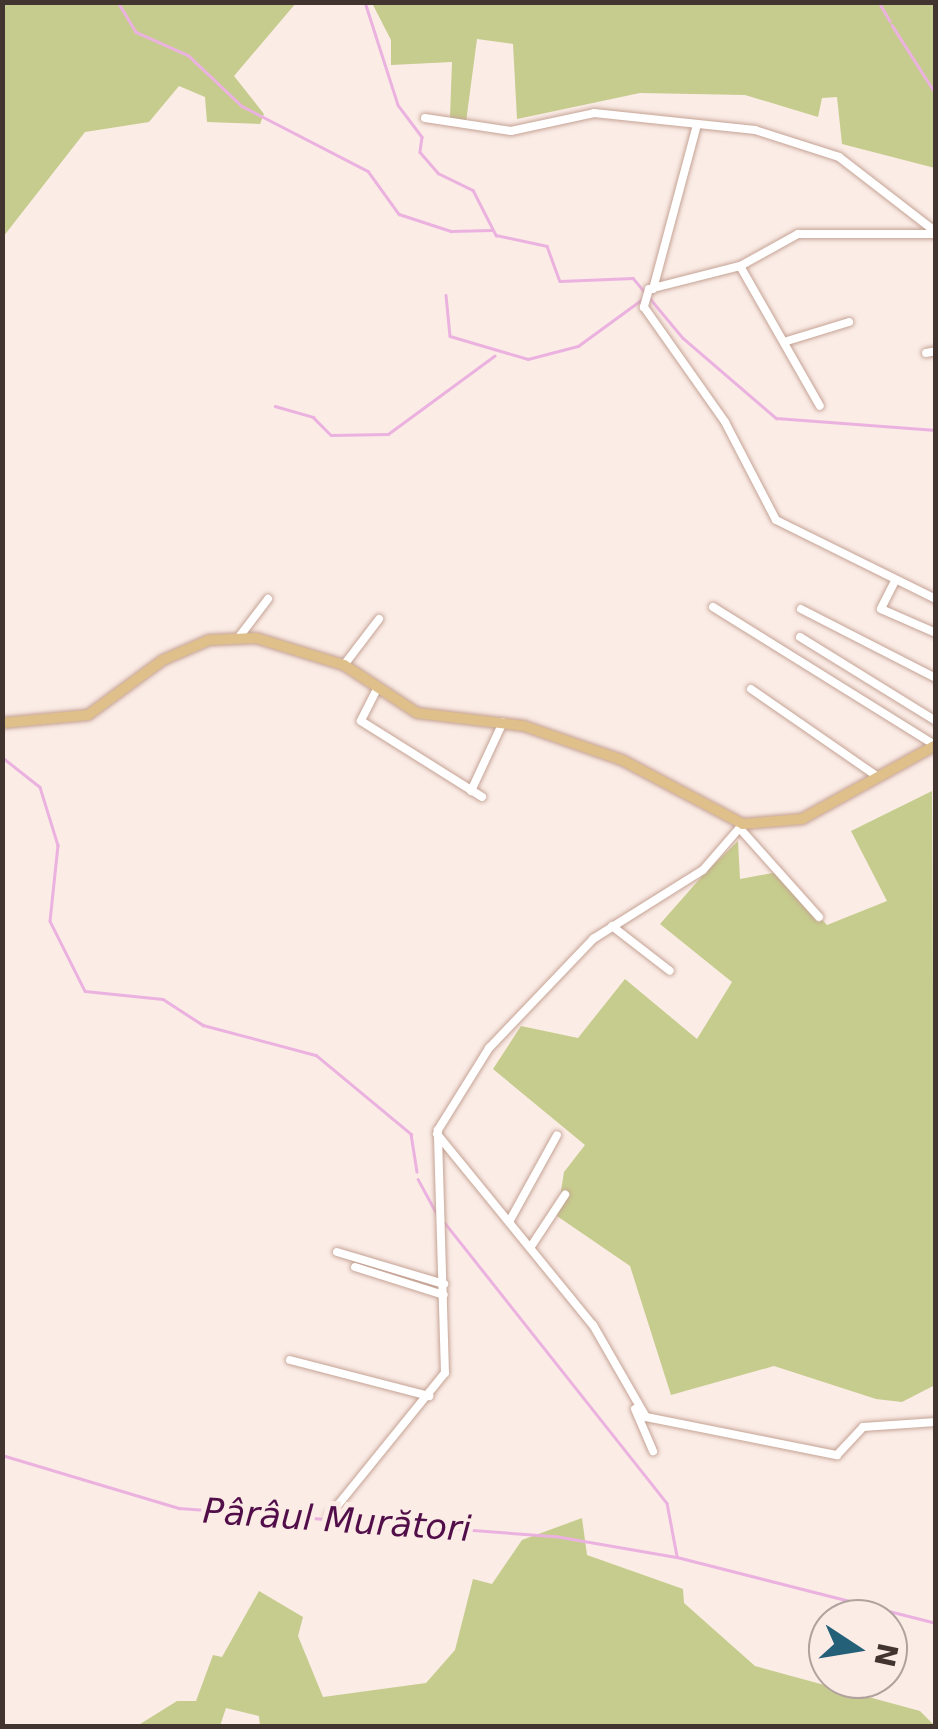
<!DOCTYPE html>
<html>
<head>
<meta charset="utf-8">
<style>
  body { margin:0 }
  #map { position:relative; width:938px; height:1729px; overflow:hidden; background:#fbece6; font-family:"DejaVu Sans",sans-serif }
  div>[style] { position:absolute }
  .green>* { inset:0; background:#c6cc8d }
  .stream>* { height:2.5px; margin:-1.25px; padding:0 1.25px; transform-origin:1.25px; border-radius:1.25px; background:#ebb2e0 }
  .roads { filter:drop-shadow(0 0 2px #c5a395) drop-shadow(0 0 2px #c5a395) }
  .minor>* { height:8px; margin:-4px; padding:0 4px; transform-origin:4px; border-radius:4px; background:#fff }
  .major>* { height:10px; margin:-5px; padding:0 5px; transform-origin:5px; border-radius:5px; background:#dfbf8a }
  span { translate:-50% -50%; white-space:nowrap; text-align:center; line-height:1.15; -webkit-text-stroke:10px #fbece6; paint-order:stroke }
  .water-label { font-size:35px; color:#510e49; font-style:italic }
  .frame { position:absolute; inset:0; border:5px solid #42342f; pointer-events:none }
  .north { position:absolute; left:808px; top:1599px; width:100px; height:100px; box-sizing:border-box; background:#fbece6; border:2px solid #b1a29d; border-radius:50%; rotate:102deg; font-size:28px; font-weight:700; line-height:40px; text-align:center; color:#42342f }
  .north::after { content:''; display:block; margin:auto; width:35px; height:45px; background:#256079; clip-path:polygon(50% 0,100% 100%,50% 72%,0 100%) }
</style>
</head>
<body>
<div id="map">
  <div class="green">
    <i style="clip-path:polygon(3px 2px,296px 2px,296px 3px,234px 76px,264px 114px,260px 124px,207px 122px,205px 97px,179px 86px,149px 122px,85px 132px,3px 237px)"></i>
    <i style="clip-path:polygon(372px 3px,935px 3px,935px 168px,842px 144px,837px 97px,822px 98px,818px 117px,745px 95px,640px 93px,517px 119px,513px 44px,477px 39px,466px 122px,450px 117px,452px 62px,391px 65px,391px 40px)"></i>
    <i style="clip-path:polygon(932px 791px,935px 1385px,902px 1402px,876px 1399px,774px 1366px,671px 1395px,630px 1266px,557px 1216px,564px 1172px,585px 1145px,493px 1069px,521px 1026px,578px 1038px,625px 979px,697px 1039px,732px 982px,660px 924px,704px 874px,738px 841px,740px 879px,778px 872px,827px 925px,887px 901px,851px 831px)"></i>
    <i style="clip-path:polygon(582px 1518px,587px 1555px,683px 1589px,684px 1603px,755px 1666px,920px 1711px,935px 1726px,260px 1726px,259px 1716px,226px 1708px,220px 1726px,137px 1726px,177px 1701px,196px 1701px,213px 1655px,222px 1657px,259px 1591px,303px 1617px,298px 1636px,323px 1697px,426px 1683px,455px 1650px,473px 1579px,492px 1584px,522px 1540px)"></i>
  </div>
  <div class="stream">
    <i style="left:118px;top:2px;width:35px;rotate:59deg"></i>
    <i style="left:136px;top:32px;width:57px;rotate:23.9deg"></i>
    <i style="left:188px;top:55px;width:74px;rotate:43.4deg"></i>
    <i style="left:242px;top:106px;width:142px;rotate:27.3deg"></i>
    <i style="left:368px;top:171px;width:53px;rotate:54.2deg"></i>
    <i style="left:399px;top:214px;width:55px;rotate:18.1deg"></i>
    <i style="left:451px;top:231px;width:40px;rotate:-1.4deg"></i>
    <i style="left:365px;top:2px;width:108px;rotate:72.2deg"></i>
    <i style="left:398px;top:105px;width:40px;rotate:53deg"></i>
    <i style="left:422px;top:137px;width:15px;rotate:98deg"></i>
    <i style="left:420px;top:152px;width:28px;rotate:49deg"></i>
    <i style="left:438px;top:173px;width:39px;rotate:26deg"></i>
    <i style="left:473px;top:190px;width:51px;rotate:62.9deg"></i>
    <i style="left:496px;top:235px;width:52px;rotate:12.2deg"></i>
    <i style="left:547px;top:246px;width:37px;rotate:70deg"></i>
    <i style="left:560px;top:281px;width:73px;rotate:-2.4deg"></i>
    <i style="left:633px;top:278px;width:78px;rotate:50.2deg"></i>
    <i style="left:683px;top:338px;width:123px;rotate:40.7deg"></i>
    <i style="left:776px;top:418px;width:160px;rotate:4.3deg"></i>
    <i style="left:879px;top:2px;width:22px;rotate:60deg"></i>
    <i style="left:892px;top:25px;width:82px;rotate:57.5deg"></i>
    <i style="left:446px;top:295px;width:41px;rotate:84.4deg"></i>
    <i style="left:450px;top:336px;width:81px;rotate:16.4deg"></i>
    <i style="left:528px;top:359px;width:52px;rotate:-14.6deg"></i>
    <i style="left:578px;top:346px;width:78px;rotate:-36.1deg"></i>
    <i style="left:275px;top:406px;width:40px;rotate:16deg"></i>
    <i style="left:313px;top:417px;width:25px;rotate:45deg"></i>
    <i style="left:331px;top:435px;width:57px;rotate:-1deg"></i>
    <i style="left:388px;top:434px;width:132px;rotate:-36.3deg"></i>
    <i style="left:2px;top:757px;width:48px;rotate:38.3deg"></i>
    <i style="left:40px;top:787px;width:61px;rotate:72.8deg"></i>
    <i style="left:58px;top:845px;width:76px;rotate:96deg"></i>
    <i style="left:50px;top:921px;width:78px;rotate:63.4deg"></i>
    <i style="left:85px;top:991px;width:78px;rotate:5.9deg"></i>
    <i style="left:163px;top:999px;width:48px;rotate:33deg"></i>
    <i style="left:203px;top:1025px;width:117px;rotate:14.9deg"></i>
    <i style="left:316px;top:1055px;width:124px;rotate:39.7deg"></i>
    <i style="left:411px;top:1134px;width:38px;rotate:81deg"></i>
    <i style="left:418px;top:1179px;width:42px;rotate:61.6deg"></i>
    <i style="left:445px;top:1223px;width:357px;rotate:51.6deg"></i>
    <i style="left:667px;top:1503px;width:54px;rotate:79.3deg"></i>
    <i style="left:2px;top:1455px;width:185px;rotate:16.7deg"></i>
    <i style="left:179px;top:1508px;width:377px;rotate:4.3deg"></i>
    <i style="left:555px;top:1536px;width:124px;rotate:9.8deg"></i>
    <i style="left:677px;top:1557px;width:267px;rotate:14.3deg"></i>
  </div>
  <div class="roads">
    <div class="minor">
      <i style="left:425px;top:118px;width:87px;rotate:8.6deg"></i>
      <i style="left:511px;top:131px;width:85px;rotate:-12.2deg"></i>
      <i style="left:594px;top:113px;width:162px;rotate:6deg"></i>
      <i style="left:755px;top:130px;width:88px;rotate:17.8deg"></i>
      <i style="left:839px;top:157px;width:123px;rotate:37.7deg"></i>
      <i style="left:936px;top:234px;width:138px;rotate:180deg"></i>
      <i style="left:798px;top:234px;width:66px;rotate:151.1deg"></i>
      <i style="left:740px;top:266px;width:94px;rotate:165.8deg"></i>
      <i style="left:649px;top:289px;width:19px;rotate:106deg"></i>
      <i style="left:644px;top:307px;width:141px;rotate:54.8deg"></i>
      <i style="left:725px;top:422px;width:110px;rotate:62.5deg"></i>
      <i style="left:776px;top:520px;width:178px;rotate:26.3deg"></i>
      <i style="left:740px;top:266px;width:161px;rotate:60.3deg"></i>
      <i style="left:653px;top:289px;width:170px;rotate:-75deg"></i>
      <i style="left:787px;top:341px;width:65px;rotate:-17deg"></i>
      <i style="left:926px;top:353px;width:10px;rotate:-11deg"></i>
      <i style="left:895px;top:581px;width:31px;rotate:117deg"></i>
      <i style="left:881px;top:609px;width:60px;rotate:23.6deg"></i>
      <i style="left:713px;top:607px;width:261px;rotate:31.9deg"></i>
      <i style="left:801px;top:609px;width:152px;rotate:27.1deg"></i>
      <i style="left:239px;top:637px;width:48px;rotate:-52.7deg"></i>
      <i style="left:800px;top:637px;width:160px;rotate:31.7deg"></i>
      <i style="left:344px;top:665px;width:58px;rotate:-52.7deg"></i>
      <i style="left:378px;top:687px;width:38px;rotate:117deg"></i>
      <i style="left:361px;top:721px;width:143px;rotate:32.1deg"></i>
      <i style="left:751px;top:689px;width:155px;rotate:34.7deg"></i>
      <i style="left:471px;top:791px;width:76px;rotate:-65.1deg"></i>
      <i style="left:743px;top:832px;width:114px;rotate:48.2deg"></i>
      <i style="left:612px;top:926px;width:73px;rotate:37.8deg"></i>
      <i style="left:437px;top:1134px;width:247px;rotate:50.8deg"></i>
      <i style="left:593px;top:1325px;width:106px;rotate:60.1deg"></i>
      <i style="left:646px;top:1417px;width:195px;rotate:11.3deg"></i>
      <i style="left:837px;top:1455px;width:38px;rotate:-47deg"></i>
      <i style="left:863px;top:1427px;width:73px;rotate:-3.9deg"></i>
      <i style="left:509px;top:1222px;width:99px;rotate:-61.1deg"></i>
      <i style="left:530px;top:1248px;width:64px;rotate:-56.6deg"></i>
      <i style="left:337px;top:1252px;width:112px;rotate:16.7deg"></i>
      <i style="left:355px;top:1267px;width:93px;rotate:17.5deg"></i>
      <i style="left:290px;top:1360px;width:144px;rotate:14.5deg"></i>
      <i style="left:635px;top:1409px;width:46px;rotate:66.8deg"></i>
      <i style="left:329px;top:1516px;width:184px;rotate:-51deg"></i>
      <i style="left:445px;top:1373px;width:243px;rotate:-91.7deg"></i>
      <i style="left:438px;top:1130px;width:97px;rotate:-58.1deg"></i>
      <i style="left:489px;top:1048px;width:151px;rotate:-46.3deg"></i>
      <i style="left:593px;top:939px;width:130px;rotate:-32.1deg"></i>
      <i style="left:703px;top:870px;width:61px;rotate:-49deg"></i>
    </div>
    <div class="major">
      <i style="left:2px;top:723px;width:86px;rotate:-5.3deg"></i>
      <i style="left:88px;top:715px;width:93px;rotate:-36.3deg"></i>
      <i style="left:163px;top:660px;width:50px;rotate:-23.5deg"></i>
      <i style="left:209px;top:640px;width:47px;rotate:-2.4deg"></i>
      <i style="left:256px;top:638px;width:92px;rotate:17.1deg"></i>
      <i style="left:344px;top:665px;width:87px;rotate:33.3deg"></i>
      <i style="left:417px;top:713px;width:108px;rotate:6.9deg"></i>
      <i style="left:524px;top:726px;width:104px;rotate:19.1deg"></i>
      <i style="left:622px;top:760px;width:137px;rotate:27.9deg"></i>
      <i style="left:743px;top:824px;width:59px;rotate:-4.8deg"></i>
      <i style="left:802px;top:819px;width:153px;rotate:-28.9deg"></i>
    </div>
  </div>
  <div class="water-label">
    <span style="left:337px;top:1520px;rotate:4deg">Pârâul Murători</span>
  </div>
  <div class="frame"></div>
  <div class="north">N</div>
</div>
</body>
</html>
